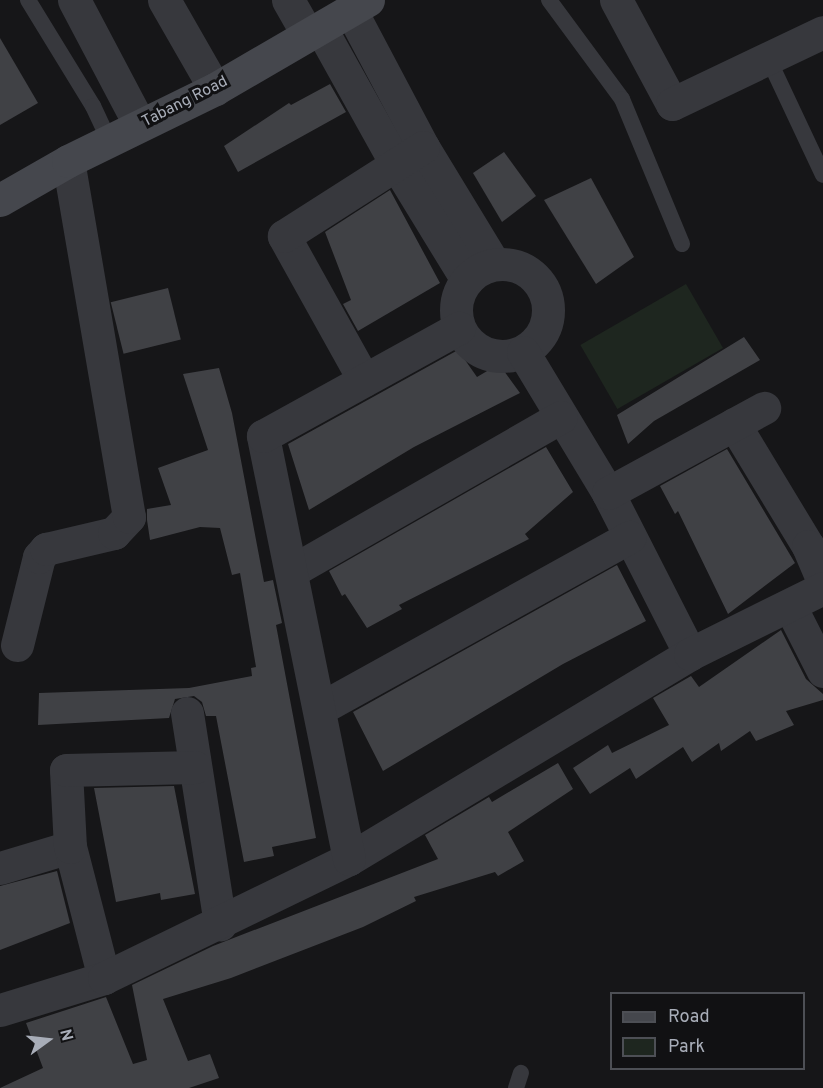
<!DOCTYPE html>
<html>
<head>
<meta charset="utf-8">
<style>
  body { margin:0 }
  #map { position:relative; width:823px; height:1088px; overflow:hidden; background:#161618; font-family:Overpass,sans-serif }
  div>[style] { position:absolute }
  .green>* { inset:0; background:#1e261f; transform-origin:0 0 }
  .building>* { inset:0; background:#404145; transform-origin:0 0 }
  .lane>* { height:16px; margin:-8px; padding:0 8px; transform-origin:8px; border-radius:8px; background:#37383d }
  .street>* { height:33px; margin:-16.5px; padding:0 16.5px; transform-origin:16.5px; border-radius:16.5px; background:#37383d }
  .street>.ring { margin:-16.5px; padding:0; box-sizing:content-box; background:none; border:33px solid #37383d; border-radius:50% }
  .secondary>* { height:33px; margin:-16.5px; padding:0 16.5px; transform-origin:16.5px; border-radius:16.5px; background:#45474d }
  span { translate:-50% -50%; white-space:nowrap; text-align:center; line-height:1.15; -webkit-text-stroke:6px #111113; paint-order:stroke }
  .street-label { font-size:16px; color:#a8adb8 }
  .legend { position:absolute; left:610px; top:992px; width:195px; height:78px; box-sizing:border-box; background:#111113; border:2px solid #4d4f55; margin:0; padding:8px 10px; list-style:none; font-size:18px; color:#a8adb8 }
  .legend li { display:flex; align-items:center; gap:12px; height:30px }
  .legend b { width:30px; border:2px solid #4d4f55 }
  .north { position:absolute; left:18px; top:1010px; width:60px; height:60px; -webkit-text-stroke:4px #111113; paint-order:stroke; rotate:75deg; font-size:16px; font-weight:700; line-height:24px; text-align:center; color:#a8adb8 }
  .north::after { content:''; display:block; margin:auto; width:21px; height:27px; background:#a8adb8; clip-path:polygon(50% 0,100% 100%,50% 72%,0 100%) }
</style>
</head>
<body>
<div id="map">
  <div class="green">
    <i style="left:686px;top:284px;width:74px;height:122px;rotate:60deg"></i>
  </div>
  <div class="building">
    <i style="clip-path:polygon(0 38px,38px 103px,0 125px)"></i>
    <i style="clip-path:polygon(330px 84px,346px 112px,238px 172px,224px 146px,289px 103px,291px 105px)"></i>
    <i style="clip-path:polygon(504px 152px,536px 196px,502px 222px,473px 173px)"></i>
    <i style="clip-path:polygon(591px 178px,634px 257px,596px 284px,544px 200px)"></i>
    <i style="clip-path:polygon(390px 190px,440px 283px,358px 331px,343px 304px,351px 300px,325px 232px)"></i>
    <i style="left:168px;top:288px;width:53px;height:59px;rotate:76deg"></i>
    <i style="clip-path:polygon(744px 337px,760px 360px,654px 421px,628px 444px,617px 415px)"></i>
    <i style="clip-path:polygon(458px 350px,477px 377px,499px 364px,520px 393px,414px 447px,309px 510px,288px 444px)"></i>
    <i style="clip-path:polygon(219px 368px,232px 413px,264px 582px,273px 580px,282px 623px,276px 625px,316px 838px,272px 847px,274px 856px,244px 862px,216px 716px,206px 716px,202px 702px,194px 696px,175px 699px,169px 718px,38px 725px,39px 693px,189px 688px,252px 676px,251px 668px,256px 667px,240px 573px,232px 575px,220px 528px,200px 527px,150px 540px,147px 520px,147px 509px,171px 505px,158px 468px,208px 450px,183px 374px)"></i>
    <i style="clip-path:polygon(546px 447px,573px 492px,525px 534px,529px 539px,399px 605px,402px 609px,367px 628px,345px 594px,342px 596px,329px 571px)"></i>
    <i style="clip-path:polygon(727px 449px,795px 563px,728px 614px,678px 511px,675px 514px,660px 486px)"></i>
    <i style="clip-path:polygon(617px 565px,646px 621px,563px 664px,383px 771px,353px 712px)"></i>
    <i style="clip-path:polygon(781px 630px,806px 679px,823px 694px,823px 700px,786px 711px,794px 725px,756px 741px,750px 731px,721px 751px,719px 743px,692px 762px,683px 747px,636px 779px,630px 768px,590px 794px,573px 768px,608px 745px,612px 753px,669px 725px,653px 698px,691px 676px,699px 687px)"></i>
    <i style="clip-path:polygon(558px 763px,573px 789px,508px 832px,524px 861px,498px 876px,495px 872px,414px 897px,416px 901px,363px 927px,231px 978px,163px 999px,188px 1061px,210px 1054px,219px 1078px,189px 1088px,0 1088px,43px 1068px,26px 1023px,106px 997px,133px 1064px,147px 1060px,132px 985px,213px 946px,438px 859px,425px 835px,489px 797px,492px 802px)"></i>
    <i style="clip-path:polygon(174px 786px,195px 894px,161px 900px,160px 893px,116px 902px,94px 788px)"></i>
    <i style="clip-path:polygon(57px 871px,70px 923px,0 950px,0 886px)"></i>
  </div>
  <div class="lane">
    <i style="left:28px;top:0;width:124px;rotate:58.5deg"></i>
    <i style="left:93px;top:106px;width:38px;rotate:65deg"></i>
    <i style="left:549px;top:0;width:123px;rotate:53.6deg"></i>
    <i style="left:622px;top:99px;width:157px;rotate:67.5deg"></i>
    <i style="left:768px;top:58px;width:129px;rotate:64.8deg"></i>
    <i style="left:516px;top:1088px;width:16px;rotate:-72deg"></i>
  </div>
  <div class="street">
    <i style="left:74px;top:0;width:141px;rotate:62.2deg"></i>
    <i style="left:164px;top:0;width:103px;rotate:60.2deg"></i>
    <i style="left:288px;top:0;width:40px;rotate:60.3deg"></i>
    <i style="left:616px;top:0;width:118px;rotate:61.7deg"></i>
    <i style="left:672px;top:104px;width:167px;rotate:-25.5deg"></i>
    <i style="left:351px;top:11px;width:154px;rotate:62.1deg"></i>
    <i style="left:423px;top:147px;width:137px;rotate:58.7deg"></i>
    <i style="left:321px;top:29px;width:154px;rotate:60.9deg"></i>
    <i style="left:396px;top:164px;width:136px;rotate:58.5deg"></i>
    <i class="ring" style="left:456px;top:264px;width:59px;height:59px"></i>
    <i style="left:523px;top:352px;width:165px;rotate:58.9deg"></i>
    <i style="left:608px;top:493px;width:181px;rotate:63deg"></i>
    <i style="left:364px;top:380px;width:165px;rotate:-119.1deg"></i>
    <i style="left:284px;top:236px;width:165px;rotate:-32.6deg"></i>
    <i style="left:734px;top:424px;width:143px;rotate:58.8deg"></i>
    <i style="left:808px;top:546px;width:39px;rotate:67deg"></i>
    <i style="left:608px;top:493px;width:178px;rotate:-28.6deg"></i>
    <i style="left:292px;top:571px;width:310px;rotate:-29.8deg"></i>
    <i style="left:790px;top:606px;width:73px;rotate:63.1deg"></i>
    <i style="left:17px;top:645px;width:91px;rotate:-76deg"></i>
    <i style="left:39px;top:557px;width:11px;rotate:-49deg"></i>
    <i style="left:46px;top:549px;width:70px;rotate:-13.2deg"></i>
    <i style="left:114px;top:533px;width:22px;rotate:-47deg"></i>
    <i style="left:129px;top:517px;width:361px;rotate:-99.7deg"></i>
    <i style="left:321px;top:708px;width:353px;rotate:-29deg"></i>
    <i style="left:187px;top:713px;width:214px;rotate:81.1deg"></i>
    <i style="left:349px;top:859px;width:398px;rotate:-31deg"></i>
    <i style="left:690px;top:654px;width:148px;rotate:-26.4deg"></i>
    <i style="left:0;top:868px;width:73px;rotate:-16.7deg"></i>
    <i style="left:104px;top:978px;width:135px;rotate:-104.5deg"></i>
    <i style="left:70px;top:847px;width:77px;rotate:-93deg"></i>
    <i style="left:66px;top:770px;width:129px;rotate:-1.3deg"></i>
    <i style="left:0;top:1010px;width:109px;rotate:-17.1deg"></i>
    <i style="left:104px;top:978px;width:272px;rotate:-25.9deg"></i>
    <i style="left:349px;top:859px;width:432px;rotate:-101.5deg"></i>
    <i style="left:263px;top:436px;width:224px;rotate:-28.9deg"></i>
  </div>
  <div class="secondary">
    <i style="left:0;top:200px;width:78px;rotate:-29.8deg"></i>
    <i style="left:68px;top:161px;width:164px;rotate:-26.1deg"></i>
    <i style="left:215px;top:89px;width:177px;rotate:-30.2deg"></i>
  </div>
  <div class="street-label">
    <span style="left:185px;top:102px;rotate:-27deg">Tabang Road</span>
  </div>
  <ul class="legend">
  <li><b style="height:8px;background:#45474d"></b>Road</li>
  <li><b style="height:16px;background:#1e261f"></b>Park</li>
  </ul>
  <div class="north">N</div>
</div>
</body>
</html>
